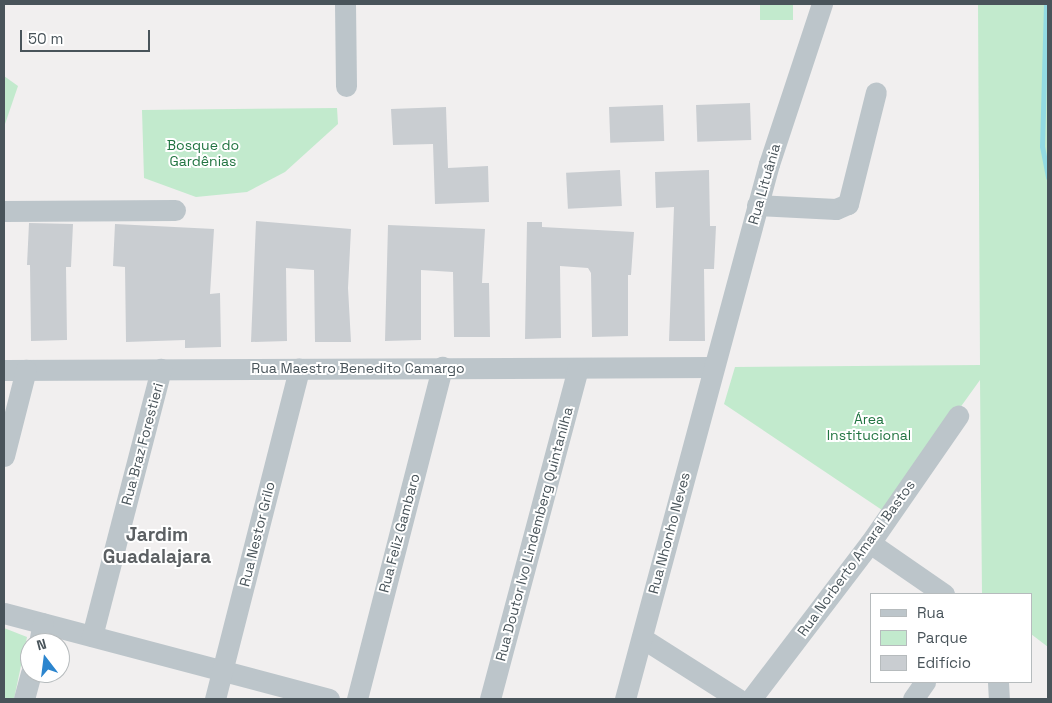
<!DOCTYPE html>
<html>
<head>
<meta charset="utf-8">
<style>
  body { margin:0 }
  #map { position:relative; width:1052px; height:703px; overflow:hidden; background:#f1efef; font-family:"Space Grotesk",sans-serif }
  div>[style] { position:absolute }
  .green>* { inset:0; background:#c2eacd; transform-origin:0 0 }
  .stream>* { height:5px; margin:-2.5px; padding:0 2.5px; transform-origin:2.5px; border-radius:2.5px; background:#93dbe3 }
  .building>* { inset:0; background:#c9cdd1; transform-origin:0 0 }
  .minor>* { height:21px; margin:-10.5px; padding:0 10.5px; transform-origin:10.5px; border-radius:10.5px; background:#bcc5ca }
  span { translate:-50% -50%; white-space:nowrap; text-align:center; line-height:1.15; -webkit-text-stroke:4px #fff; paint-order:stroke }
  .park-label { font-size:14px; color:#217441 }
  .street-label { font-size:14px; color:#49545a }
  .district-label { font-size:19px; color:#5c6063; font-weight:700 }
  .frame { position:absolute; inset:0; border:5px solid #49545a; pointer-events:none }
  .legend { position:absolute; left:870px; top:593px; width:162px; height:90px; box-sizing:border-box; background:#fff; border:1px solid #b6bbbd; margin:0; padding:6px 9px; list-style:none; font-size:15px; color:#49545a }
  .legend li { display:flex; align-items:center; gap:10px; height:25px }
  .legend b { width:25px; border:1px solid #b6bbbd }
  .north { position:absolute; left:20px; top:633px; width:50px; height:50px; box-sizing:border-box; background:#fff; border:1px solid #b6bbbd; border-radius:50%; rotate:345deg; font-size:14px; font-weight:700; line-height:20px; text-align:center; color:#49545a }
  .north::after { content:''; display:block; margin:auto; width:18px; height:22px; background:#2c85ce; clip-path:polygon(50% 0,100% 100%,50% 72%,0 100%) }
  .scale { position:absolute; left:20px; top:30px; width:130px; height:22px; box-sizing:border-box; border:2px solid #49545a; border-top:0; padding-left:6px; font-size:15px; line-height:18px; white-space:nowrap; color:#49545a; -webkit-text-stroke:4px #fff; paint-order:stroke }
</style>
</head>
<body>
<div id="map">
  <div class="green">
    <i style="left:760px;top:4px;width:33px;height:16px"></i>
    <i style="clip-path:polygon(978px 4px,1048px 4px,1048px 647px,1031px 634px,1031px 594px,982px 594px,980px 380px,885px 512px,724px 404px,735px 367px,980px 365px)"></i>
    <i style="clip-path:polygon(4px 76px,18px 86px,4px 127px)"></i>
    <i style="clip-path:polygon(337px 108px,338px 124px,285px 172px,247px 192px,196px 197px,144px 178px,142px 110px)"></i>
    <i style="clip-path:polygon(4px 628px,27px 637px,14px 699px,4px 699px)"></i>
  </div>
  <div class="stream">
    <i style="left:1046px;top:4px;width:142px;rotate:91.6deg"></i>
    <i style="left:1042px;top:146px;width:32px;rotate:79deg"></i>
  </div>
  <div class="building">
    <i style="left:750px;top:103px;width:37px;height:54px;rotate:88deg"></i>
    <i style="left:663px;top:105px;width:36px;height:54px;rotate:88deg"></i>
    <i style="clip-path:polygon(446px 107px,448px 168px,488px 166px,489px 202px,435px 204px,433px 144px,393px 145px,391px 109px)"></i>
    <i style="left:620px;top:170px;width:36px;height:54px;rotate:87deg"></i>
    <i style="clip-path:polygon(709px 170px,710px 226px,716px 226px,714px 269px,704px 269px,705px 341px,669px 341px,674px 207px,656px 208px,655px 172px)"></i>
    <i style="clip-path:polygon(256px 221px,351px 229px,348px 288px,351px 342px,315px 342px,314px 270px,286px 268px,287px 341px,251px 342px)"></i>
    <i style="clip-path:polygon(527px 222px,542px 222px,542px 227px,634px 232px,631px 275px,628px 275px,628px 336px,592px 337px,591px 273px,588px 268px,560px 266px,561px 338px,525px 339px)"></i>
    <i style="clip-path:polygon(29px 223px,73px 224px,71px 267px,66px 267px,67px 340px,31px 341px,30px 265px,27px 265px)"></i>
    <i style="clip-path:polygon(115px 224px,214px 229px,210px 294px,220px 293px,221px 347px,185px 348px,185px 340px,126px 342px,125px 267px,113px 266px)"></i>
    <i style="clip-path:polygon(388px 225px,485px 229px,482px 283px,489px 283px,490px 337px,454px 337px,453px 272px,421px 270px,421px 340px,385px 341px)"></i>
  </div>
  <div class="minor">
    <i style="left:345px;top:4px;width:82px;rotate:89.3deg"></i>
    <i style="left:757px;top:205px;width:79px;rotate:2.9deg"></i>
    <i style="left:836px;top:209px;width:13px;rotate:-23deg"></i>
    <i style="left:848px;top:204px;width:115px;rotate:-76deg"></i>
    <i style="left:4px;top:211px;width:171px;rotate:-0.3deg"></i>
    <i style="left:4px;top:370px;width:709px;rotate:-0.24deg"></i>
    <i style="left:4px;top:456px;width:89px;rotate:-75.7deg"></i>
    <i style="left:870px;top:543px;width:90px;rotate:34.6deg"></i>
    <i style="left:4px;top:613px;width:336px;rotate:14.8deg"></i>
    <i style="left:92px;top:636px;width:276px;rotate:-75.5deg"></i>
    <i style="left:642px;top:638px;width:114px;rotate:32.4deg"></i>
    <i style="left:39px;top:643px;width:20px;rotate:-79deg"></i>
    <i style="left:998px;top:682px;width:17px;rotate:87deg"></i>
    <i style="left:24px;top:699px;width:27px;rotate:-75deg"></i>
    <i style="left:215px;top:699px;width:341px;rotate:-75.7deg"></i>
    <i style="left:357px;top:699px;width:343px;rotate:-75.6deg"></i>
    <i style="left:490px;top:699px;width:342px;rotate:-75.1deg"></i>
    <i style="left:625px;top:699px;width:554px;rotate:-74.94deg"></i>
    <i style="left:769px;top:164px;width:169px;rotate:-71.7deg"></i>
    <i style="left:751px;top:699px;width:196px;rotate:-52.7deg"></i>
    <i style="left:870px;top:543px;width:155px;rotate:-55.3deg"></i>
    <i style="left:913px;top:699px;width:21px;rotate:-55deg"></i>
  </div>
  <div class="park-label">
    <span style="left:203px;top:153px">Bosque do<br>Gardênias</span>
    <span style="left:869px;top:427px">Área<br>Institucional</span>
  </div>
  <div class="street-label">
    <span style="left:764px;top:184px;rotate:-74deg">Rua Lituânia</span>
    <span style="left:358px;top:368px">Rua Maestro Benedito Camargo</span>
    <span style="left:142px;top:444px;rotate:-75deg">Rua Braz Forestieri</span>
    <span style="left:399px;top:533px;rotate:-75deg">Rua Feliz Gambaro</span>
    <span style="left:669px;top:533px;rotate:-75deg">Rua Nhonho Neves</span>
    <span style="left:257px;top:534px;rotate:-76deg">Rua Nestor Grilo</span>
    <span style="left:534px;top:534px;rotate:-75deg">Rua Doutor Ivo Lindemberg Quintanilha</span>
    <span style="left:856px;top:558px;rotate:-54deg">Rua Norberto Amaral Bastos</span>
  </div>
  <div class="district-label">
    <span style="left:157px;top:546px">Jardim<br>Guadalajara</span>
  </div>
  <div class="frame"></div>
  <ul class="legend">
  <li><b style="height:6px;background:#bcc5ca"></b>Rua</li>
  <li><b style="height:14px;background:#c2eacd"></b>Parque</li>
  <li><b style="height:14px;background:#c9cdd1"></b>Edifício</li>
  </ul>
  <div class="north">N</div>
  <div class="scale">50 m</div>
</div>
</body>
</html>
